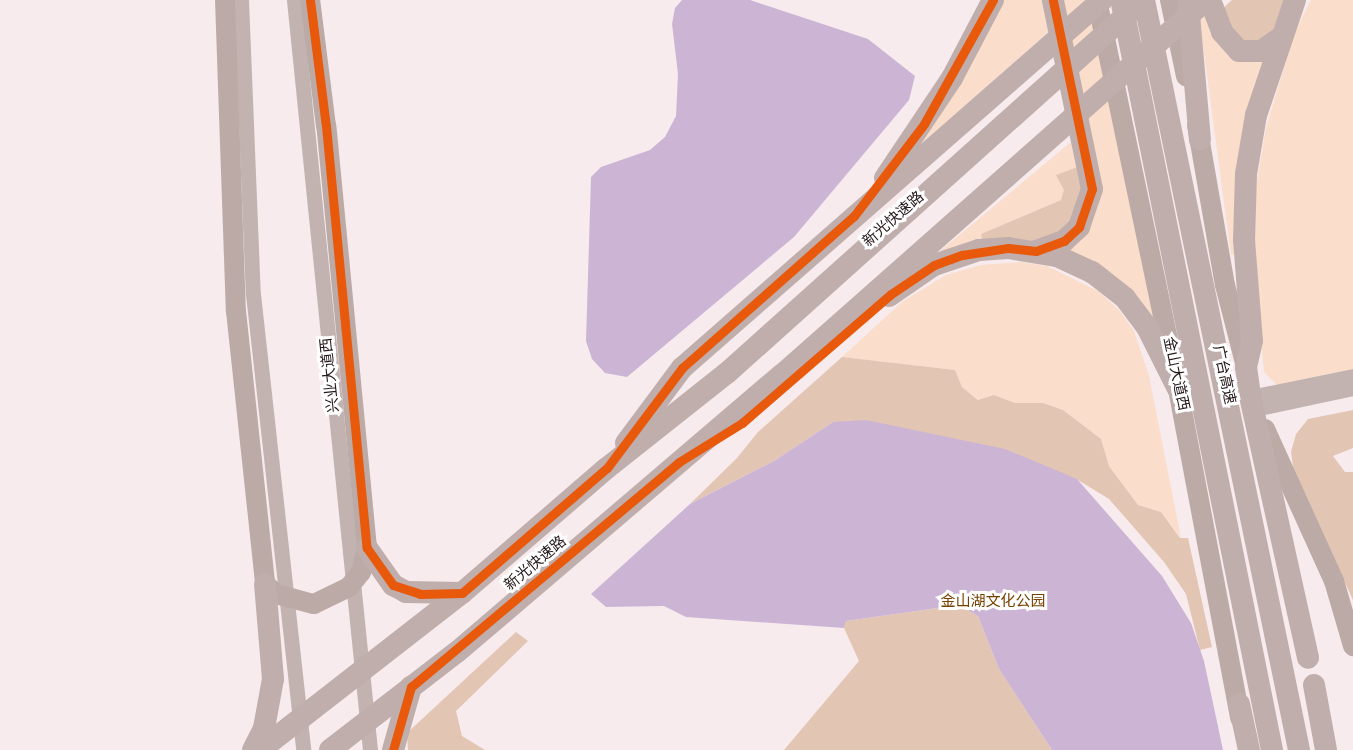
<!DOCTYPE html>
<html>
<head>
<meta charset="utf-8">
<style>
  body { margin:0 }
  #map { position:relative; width:1353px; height:750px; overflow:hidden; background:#f7ebee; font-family:Overpass,"Noto Sans SC",sans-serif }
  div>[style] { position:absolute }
  .green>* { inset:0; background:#faddca }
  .forest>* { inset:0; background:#e3c5b3 }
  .water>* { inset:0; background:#ccb4d5 }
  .minor>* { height:15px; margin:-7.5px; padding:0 7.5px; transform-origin:7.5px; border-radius:7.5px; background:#c2b3b0 }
  .major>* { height:20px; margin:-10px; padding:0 10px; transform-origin:10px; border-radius:10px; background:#bcaaa7 }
  .highway>* { height:22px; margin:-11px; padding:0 11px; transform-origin:11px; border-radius:11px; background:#c0aeac }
  .cycleway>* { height:9px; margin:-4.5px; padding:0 4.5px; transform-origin:4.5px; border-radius:4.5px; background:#e8590c }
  span { translate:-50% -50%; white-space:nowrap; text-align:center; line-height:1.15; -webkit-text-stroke:6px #fff; paint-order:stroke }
  .street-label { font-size:15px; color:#24171a }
  .park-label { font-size:15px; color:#774100 }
</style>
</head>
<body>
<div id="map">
  <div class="green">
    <i style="clip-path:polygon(1001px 0,1047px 0,1053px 28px,911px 153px)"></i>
    <i style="clip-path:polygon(1057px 0,1090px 0,1156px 330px,1058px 249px,1090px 222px)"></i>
    <i style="clip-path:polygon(1197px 0,1268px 58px,1240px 254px,1231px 255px)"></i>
    <i style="clip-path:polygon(1311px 0,1353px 0,1353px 369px,1277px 385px,1264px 372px,1250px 222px,1266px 128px,1294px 34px)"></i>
    <i style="clip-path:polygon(1077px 137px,1083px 165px,1061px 200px,981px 234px,983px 243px,939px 252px)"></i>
    <i style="clip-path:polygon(1020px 262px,1047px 266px,1098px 291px,1119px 310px,1134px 331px,1149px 376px,1181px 538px,1161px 512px,1138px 505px,1109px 466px,1101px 439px,1063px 410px,1043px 403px,1015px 403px,994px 395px,979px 400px,962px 387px,955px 370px,842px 357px,902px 302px,946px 275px,981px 265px)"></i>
  </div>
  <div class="forest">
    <i style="clip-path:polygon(1232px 0,1289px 0,1275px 34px,1244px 45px,1221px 10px)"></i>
    <i style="clip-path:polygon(1083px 165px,1085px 181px,1076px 222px,1034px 245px,983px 243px,981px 234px,1061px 200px,1064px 190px,1056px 175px)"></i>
    <i style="clip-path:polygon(842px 357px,955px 370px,962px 387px,978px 400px,994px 395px,1015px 403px,1043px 403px,1063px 410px,1101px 439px,1109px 466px,1138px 505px,1161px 512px,1180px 538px,1188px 538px,1212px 647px,1200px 650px,1186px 594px,1164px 562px,1109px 499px,1078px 480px,833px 422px,774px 461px,690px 504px,737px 458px,758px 432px)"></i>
    <i style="clip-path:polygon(1353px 410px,1353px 448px,1333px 456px,1345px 472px,1353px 472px,1353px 600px,1294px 473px,1291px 452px,1296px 434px,1308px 419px)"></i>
    <i style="clip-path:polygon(959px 605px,978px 616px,999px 669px,1052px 750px,784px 750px,859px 661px,844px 628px,846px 621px)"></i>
    <i style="clip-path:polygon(516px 632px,528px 641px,456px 711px,462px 736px,485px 750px,408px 750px,407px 733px)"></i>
  </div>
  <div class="water">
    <i style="clip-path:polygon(682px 0,750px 0,868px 39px,915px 76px,909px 100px,794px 237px,627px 377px,605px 373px,592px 359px,586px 341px,591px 177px,601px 167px,650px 150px,665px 137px,676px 116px,678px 74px,672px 24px,675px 8px)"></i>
    <i style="clip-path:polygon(866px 420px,1005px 449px,1077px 479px,1162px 576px,1191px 623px,1204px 661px,1223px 750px,1052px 750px,999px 669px,978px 616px,959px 605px,846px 621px,844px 628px,686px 617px,664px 606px,606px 607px,591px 594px,690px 504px,774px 461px,833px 422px)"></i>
  </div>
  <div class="minor">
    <i style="left:241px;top:0;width:294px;rotate:87.7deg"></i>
    <i style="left:253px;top:294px;width:459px;rotate:83.7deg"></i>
    <i style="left:294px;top:0;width:754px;rotate:84.21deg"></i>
    <i style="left:1255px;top:396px;width:100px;rotate:-11.5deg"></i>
    <i style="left:1259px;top:408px;width:96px;rotate:-12deg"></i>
  </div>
  <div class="major">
    <i style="left:225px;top:0;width:311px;rotate:88deg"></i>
    <i style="left:236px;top:311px;width:275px;rotate:83.9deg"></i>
    <i style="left:265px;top:584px;width:15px;rotate:42deg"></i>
    <i style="left:276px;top:594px;width:39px;rotate:15deg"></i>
    <i style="left:314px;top:604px;width:39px;rotate:-26deg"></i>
    <i style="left:349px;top:587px;width:19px;rotate:-51deg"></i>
    <i style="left:361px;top:572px;width:25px;rotate:-76deg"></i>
    <i style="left:367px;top:548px;width:424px;rotate:-95.5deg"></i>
    <i style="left:326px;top:126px;width:127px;rotate:-97.2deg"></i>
    <i style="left:1097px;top:0;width:397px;rotate:78.2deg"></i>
    <i style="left:1178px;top:389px;width:335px;rotate:79.3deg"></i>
    <i style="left:1170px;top:0;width:78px;rotate:78.1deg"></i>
    <i style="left:1197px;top:125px;width:162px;rotate:80.1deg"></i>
    <i style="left:1225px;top:285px;width:85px;rotate:75.6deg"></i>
    <i style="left:1265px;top:429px;width:167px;rotate:65.6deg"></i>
    <i style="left:1334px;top:581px;width:68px;rotate:73.7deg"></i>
  </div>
  <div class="highway">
    <i style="left:1144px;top:0;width:766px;rotate:78.32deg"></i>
    <i style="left:1210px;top:0;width:34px;rotate:69deg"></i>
    <i style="left:1222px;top:32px;width:25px;rotate:48deg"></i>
    <i style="left:1239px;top:51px;width:22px"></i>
    <i style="left:1261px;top:51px;width:22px;rotate:-34deg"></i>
    <i style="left:1295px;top:0;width:121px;rotate:108.7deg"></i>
    <i style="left:1256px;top:115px;width:60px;rotate:99.6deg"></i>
    <i style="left:1246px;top:174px;width:66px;rotate:91.7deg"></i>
    <i style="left:1244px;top:240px;width:101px;rotate:85.5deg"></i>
    <i style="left:1252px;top:341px;width:27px;rotate:103deg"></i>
    <i style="left:1246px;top:367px;width:29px;rotate:82deg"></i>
    <i style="left:1250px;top:396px;width:268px;rotate:77.5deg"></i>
    <i style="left:1188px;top:3px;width:137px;rotate:85deg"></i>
    <i style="left:1122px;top:4px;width:761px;rotate:78.63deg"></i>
    <i style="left:885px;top:178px;width:120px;rotate:-56.2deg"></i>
    <i style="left:952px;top:78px;width:88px;rotate:-62.3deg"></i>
    <i style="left:1036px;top:251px;width:30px;rotate:-20deg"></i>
    <i style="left:1064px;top:241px;width:21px;rotate:-43deg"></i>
    <i style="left:1079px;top:227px;width:40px;rotate:-71.1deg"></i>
    <i style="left:1092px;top:189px;width:193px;rotate:-101.7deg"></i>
    <i style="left:889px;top:296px;width:55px;rotate:-34.6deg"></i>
    <i style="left:934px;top:265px;width:47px;rotate:-18.4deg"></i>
    <i style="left:979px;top:250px;width:29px;rotate:-4deg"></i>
    <i style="left:1008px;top:248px;width:50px;rotate:9.3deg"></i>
    <i style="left:1057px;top:256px;width:38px;rotate:25deg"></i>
    <i style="left:1092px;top:272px;width:42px;rotate:38.2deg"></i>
    <i style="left:1125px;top:298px;width:39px;rotate:53deg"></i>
    <i style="left:1148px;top:329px;width:67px;rotate:63.4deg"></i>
    <i style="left:626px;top:443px;width:94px;rotate:-53.3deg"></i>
    <i style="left:682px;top:368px;width:558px;rotate:-41.22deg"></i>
    <i style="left:367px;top:548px;width:45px;rotate:54.9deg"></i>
    <i style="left:393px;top:585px;width:15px;rotate:28deg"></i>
    <i style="left:406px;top:592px;width:56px;rotate:1deg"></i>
    <i style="left:1314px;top:685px;width:66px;rotate:79.5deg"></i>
    <i style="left:1239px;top:704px;width:47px;rotate:77.7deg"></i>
    <i style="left:253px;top:750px;width:25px;rotate:-63deg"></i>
    <i style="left:264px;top:728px;width:50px;rotate:-79.6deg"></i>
    <i style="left:273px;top:679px;width:95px;rotate:-94.8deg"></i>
    <i style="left:260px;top:750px;width:256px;rotate:-37.9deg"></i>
    <i style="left:462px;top:593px;width:191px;rotate:-40.8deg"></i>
    <i style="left:607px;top:468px;width:153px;rotate:-38.4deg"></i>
    <i style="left:727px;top:373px;width:559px;rotate:-41.88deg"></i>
    <i style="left:330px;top:750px;width:160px;rotate:-37.7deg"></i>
    <i style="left:457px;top:652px;width:428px;rotate:-40.5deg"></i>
    <i style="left:783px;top:374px;width:565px;rotate:-41.48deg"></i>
    <i style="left:393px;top:750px;width:66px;rotate:-74.1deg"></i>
  </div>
  <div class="cycleway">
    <i style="left:310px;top:0;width:127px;rotate:82.8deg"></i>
    <i style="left:326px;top:126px;width:424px;rotate:84.5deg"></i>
    <i style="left:367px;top:548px;width:45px;rotate:54.9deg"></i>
    <i style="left:393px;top:585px;width:28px;rotate:18deg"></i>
    <i style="left:420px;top:594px;width:42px;rotate:-1.4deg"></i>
    <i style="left:462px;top:593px;width:191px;rotate:-40.8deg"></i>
    <i style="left:607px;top:468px;width:125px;rotate:-53.1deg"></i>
    <i style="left:682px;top:368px;width:230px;rotate:-41.5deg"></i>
    <i style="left:854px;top:216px;width:116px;rotate:-52.7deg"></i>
    <i style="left:924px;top:124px;width:142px;rotate:-60.9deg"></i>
    <i style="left:393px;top:750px;width:66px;rotate:-74.1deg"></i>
    <i style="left:411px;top:687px;width:350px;rotate:-40deg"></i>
    <i style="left:679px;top:462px;width:74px;rotate:-31.8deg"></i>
    <i style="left:742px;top:423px;width:197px;rotate:-40.9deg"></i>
    <i style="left:891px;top:294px;width:52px;rotate:-34deg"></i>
    <i style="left:934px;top:265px;width:30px;rotate:-20deg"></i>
    <i style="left:962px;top:255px;width:47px;rotate:-8.7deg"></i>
    <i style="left:1008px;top:248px;width:28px;rotate:6deg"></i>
    <i style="left:1036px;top:251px;width:30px;rotate:-20deg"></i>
    <i style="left:1064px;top:241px;width:21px;rotate:-43deg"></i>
    <i style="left:1079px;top:227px;width:40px;rotate:-71.1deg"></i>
    <i style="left:1092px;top:189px;width:193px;rotate:-101.7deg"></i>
  </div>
  <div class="street-label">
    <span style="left:894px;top:220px;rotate:-41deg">新光快速路</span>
    <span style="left:1175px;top:374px;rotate:78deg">金山大道西</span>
    <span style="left:331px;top:375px;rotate:-96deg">兴业大道西</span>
    <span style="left:1223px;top:375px;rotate:78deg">广台高速</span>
    <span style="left:536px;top:564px;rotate:-40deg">新光快速路</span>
  </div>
  <div class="park-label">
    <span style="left:993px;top:603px">金山湖文化公园</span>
  </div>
</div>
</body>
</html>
